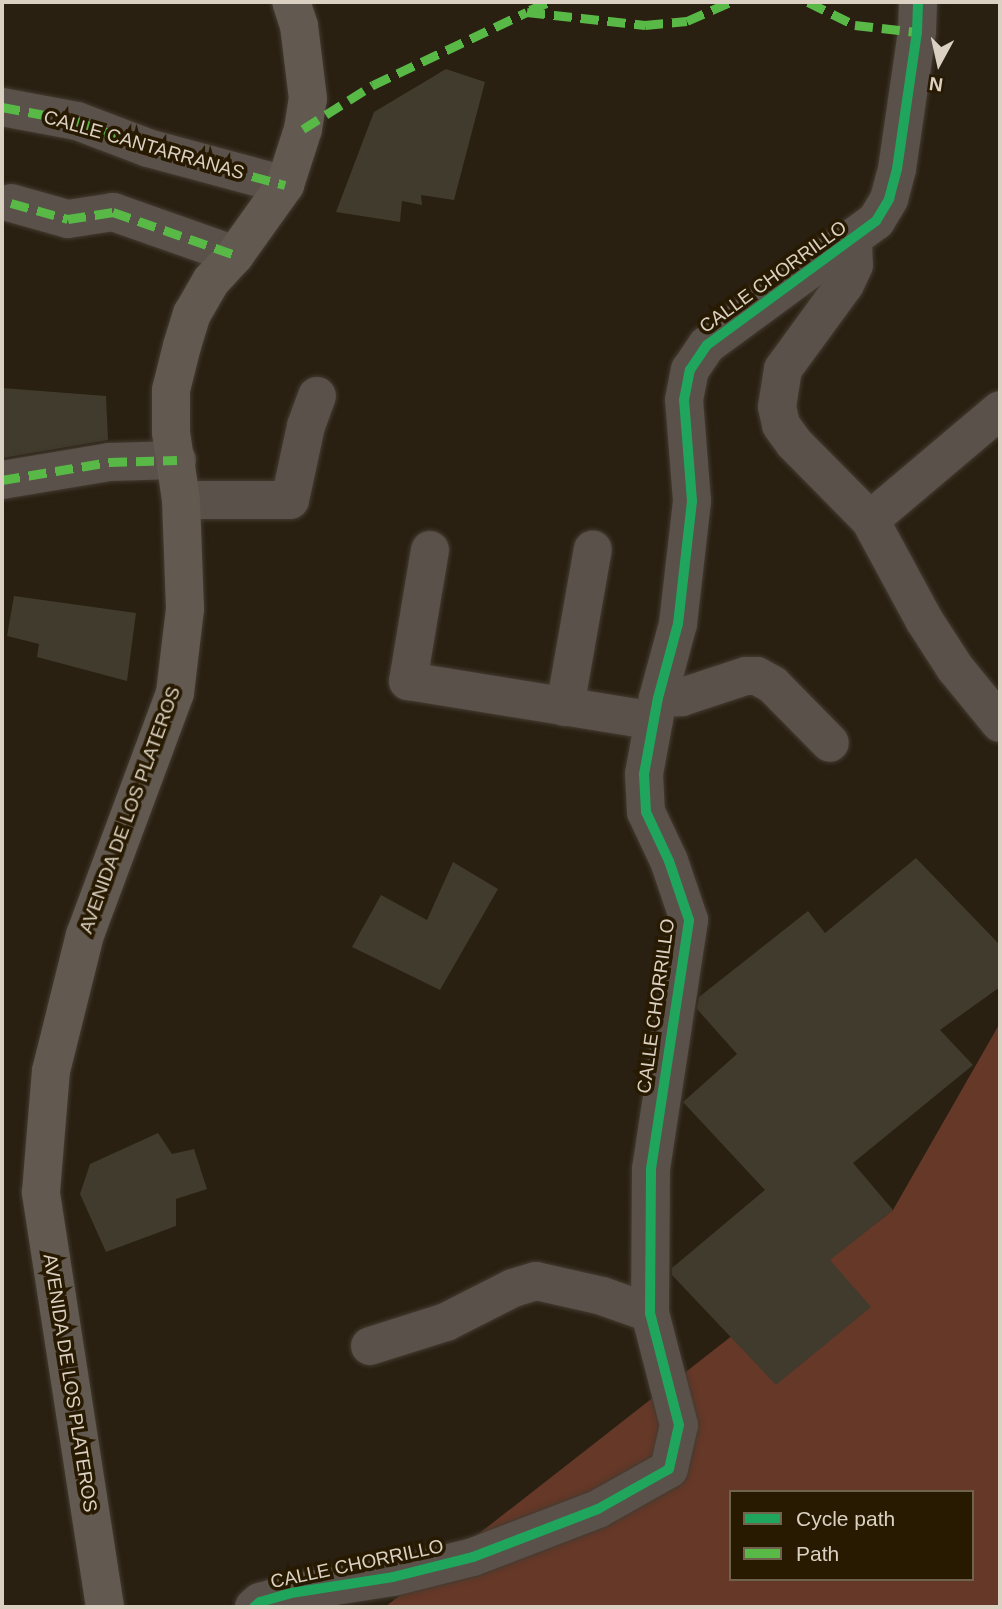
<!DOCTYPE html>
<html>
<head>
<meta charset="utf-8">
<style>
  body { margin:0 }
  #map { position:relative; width:1002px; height:1609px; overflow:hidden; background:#292012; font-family:Helvetica,sans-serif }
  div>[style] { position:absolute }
  .forest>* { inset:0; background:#653828 }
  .building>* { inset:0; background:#403b2c }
  .roads { filter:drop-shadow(0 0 2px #443b30) drop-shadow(0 0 2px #443b30) }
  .minor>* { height:38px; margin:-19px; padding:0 19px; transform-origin:19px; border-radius:19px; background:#59514a }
  .major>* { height:38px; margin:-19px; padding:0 19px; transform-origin:19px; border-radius:19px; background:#625951 }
  .quiet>* { height:9px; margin-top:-4.5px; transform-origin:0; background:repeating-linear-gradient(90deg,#58b947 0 18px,transparent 0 27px) }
  .cycleway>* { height:10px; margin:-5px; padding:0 5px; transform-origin:5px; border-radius:5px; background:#20a55d }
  span { translate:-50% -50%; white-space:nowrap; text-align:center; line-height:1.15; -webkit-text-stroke:7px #281a01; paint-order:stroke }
  .street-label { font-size:19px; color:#dad1c2 }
  .frame { position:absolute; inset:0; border:4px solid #dad1c2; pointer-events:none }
  .legend { position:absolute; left:729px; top:1490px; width:245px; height:91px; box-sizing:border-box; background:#281a01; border:2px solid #6f634e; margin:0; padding:9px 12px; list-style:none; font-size:21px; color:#dad1c2 }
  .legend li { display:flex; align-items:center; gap:14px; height:35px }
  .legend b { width:35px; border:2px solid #6f634e }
  .north { position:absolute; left:904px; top:28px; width:70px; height:70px; -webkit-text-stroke:5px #281a01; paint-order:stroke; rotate:188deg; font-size:19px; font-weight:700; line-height:28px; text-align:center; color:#dad1c2 }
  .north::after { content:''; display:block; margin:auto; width:24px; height:32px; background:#dad1c2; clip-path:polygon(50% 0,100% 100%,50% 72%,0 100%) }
</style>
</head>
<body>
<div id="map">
  <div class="forest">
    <i style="clip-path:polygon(evenodd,1000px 1023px,1000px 1607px,385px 1607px,893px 1210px,1000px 1023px,731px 1492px,972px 1492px,972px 1579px,731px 1579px,731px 1492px)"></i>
  </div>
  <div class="building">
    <i style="clip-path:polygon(446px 69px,485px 82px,454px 200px,421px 195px,422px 205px,402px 201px,400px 222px,336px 212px,374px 112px)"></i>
    <i style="clip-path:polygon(2px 388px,106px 396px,108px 440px,2px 458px)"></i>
    <i style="clip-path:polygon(14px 596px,136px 613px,127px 681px,37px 657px,39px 644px,7px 636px)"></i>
    <i style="clip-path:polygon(916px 858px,1000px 945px,1000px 987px,940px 1030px,973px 1065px,853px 1163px,893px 1210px,830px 1260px,871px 1307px,776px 1385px,672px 1275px,672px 1268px,765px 1190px,683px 1102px,737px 1054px,697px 1009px,699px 997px,808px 911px,825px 933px)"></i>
    <i style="clip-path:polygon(453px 862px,498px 889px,440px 990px,352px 947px,381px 895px,427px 920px)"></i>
    <i style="clip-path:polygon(158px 1133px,172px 1154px,194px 1149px,207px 1189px,176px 1199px,176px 1226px,106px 1252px,80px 1194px,90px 1164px)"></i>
  </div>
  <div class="roads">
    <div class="minor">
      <i style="left:2px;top:107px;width:76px;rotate:10.6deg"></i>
      <i style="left:77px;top:121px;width:76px;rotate:20.8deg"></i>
      <i style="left:148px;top:148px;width:142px;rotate:15.1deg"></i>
      <i style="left:11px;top:203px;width:59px;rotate:15.7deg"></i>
      <i style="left:68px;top:219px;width:46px;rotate:-8.8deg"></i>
      <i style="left:113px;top:212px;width:129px;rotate:19.4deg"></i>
      <i style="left:853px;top:241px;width:24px;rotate:88deg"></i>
      <i style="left:854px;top:265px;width:21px;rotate:115deg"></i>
      <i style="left:845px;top:284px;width:105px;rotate:126.1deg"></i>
      <i style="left:783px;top:369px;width:38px;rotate:99deg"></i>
      <i style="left:777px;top:407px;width:18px;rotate:77deg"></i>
      <i style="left:781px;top:425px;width:22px;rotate:54deg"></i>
      <i style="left:794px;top:443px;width:108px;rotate:45.4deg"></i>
      <i style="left:870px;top:520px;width:114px;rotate:61.6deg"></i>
      <i style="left:924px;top:620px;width:57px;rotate:57.1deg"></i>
      <i style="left:955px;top:668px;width:71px;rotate:50.7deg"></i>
      <i style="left:2px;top:480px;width:109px;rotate:-9.5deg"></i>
      <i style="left:109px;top:462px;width:68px;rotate:-1.7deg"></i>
      <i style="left:181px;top:500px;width:109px"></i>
      <i style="left:290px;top:500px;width:76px;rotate:-77.8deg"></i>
      <i style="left:306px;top:426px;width:32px;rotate:-70deg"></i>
      <i style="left:870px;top:520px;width:170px;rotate:-40.2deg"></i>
      <i style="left:430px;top:550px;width:133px;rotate:99.5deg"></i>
      <i style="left:408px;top:681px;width:249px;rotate:9.2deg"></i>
      <i style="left:658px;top:698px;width:24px;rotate:-2deg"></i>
      <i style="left:682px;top:697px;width:67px;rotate:-18.2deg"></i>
      <i style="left:746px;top:676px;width:11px"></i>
      <i style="left:757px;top:676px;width:18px;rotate:29deg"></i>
      <i style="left:773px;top:685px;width:81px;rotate:45.5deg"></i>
      <i style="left:565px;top:707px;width:160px;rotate:-80deg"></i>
      <i style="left:370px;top:1346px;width:80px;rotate:-17.5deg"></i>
      <i style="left:446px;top:1322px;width:75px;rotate:-26.9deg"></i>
      <i style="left:513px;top:1288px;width:24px;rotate:-17deg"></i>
      <i style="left:536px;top:1281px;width:68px;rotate:12.8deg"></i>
      <i style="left:602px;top:1296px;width:51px;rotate:19.5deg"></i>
      <i style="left:254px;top:1607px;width:8px;rotate:-40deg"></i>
      <i style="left:260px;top:1602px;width:32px;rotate:-16deg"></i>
      <i style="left:291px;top:1593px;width:103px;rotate:-8.9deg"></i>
      <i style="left:393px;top:1577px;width:82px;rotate:-14deg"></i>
      <i style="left:473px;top:1557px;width:134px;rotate:-21deg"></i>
      <i style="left:598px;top:1509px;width:81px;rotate:-29.4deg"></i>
      <i style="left:669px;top:1469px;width:45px;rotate:-77.2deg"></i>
      <i style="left:679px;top:1425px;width:116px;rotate:-104.5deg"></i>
      <i style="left:650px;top:1313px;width:144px;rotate:-89.6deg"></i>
      <i style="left:651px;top:1169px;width:252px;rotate:-81.3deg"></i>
      <i style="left:689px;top:920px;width:62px;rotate:-108.7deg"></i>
      <i style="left:669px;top:861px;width:54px;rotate:-115.1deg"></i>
      <i style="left:646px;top:812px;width:38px;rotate:-93deg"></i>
      <i style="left:644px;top:774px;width:77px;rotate:-79.6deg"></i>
      <i style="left:658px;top:698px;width:77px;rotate:-74.9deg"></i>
      <i style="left:678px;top:624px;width:124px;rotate:-83.5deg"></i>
      <i style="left:692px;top:501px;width:101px;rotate:-94.5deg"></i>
      <i style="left:684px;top:400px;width:31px;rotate:-79deg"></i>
      <i style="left:690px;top:370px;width:30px;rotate:-56deg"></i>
      <i style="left:707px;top:345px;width:210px;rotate:-36.3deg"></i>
      <i style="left:876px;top:221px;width:26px;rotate:-59deg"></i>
      <i style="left:889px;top:199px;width:31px;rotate:-75deg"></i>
      <i style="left:897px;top:169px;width:138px;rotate:-81.7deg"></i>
      <i style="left:917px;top:32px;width:30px;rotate:-88deg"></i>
    </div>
    <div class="major">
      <i style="left:105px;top:1607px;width:420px;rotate:-98.8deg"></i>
      <i style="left:41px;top:1192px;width:121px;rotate:-85.3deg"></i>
      <i style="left:51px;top:1071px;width:140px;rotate:-76deg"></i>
      <i style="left:85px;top:935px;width:258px;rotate:-69.6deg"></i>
      <i style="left:175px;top:693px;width:85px;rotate:-83.2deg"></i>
      <i style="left:185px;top:609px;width:109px;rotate:-92.1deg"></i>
      <i style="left:181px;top:500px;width:69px;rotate:-98.4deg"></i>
      <i style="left:171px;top:432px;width:42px;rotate:-90deg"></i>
      <i style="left:171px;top:390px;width:45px;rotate:-76deg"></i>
      <i style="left:182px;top:346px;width:34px;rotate:-73deg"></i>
      <i style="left:192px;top:314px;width:38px;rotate:-60deg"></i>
      <i style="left:211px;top:281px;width:35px;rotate:-47deg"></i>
      <i style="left:235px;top:255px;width:86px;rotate:-54.5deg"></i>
      <i style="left:285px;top:185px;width:59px;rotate:-72.2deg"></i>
      <i style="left:303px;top:129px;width:30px;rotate:-81deg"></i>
      <i style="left:308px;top:99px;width:74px;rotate:-97deg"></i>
      <i style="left:299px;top:26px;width:25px;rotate:-108deg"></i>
    </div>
  </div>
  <div class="quiet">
    <i style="left:808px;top:2px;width:52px;rotate:26.1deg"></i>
    <i style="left:855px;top:25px;width:62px;rotate:6.4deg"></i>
    <i style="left:530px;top:10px;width:21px;rotate:-23deg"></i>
    <i style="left:2px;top:107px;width:76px;rotate:10.6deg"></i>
    <i style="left:77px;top:121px;width:76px;rotate:20.8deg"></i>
    <i style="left:148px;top:148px;width:142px;rotate:15.1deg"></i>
    <i style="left:303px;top:129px;width:83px;rotate:-32.2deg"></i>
    <i style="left:373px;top:85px;width:170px;rotate:-25.4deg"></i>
    <i style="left:527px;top:12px;width:119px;rotate:6.3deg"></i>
    <i style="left:645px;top:25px;width:42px;rotate:-5.4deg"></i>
    <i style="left:687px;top:21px;width:47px;rotate:-23.8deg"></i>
    <i style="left:11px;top:203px;width:59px;rotate:15.7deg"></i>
    <i style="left:68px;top:219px;width:46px;rotate:-8.8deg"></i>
    <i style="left:113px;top:212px;width:129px;rotate:19.4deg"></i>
    <i style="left:2px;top:480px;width:109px;rotate:-9.5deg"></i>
    <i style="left:109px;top:462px;width:68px;rotate:-1.7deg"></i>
  </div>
  <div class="cycleway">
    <i style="left:254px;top:1607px;width:8px;rotate:-40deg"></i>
    <i style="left:260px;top:1602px;width:32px;rotate:-16deg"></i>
    <i style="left:291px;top:1593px;width:103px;rotate:-8.9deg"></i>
    <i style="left:393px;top:1577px;width:82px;rotate:-14deg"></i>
    <i style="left:473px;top:1557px;width:134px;rotate:-21deg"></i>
    <i style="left:598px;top:1509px;width:81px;rotate:-29.4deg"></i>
    <i style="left:669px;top:1469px;width:45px;rotate:-77.2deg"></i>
    <i style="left:679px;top:1425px;width:116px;rotate:-104.5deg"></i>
    <i style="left:650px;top:1313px;width:144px;rotate:-89.6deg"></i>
    <i style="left:651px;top:1169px;width:252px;rotate:-81.3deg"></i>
    <i style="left:689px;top:920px;width:62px;rotate:-108.7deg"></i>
    <i style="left:669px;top:861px;width:54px;rotate:-115.1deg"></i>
    <i style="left:646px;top:812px;width:38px;rotate:-93deg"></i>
    <i style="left:644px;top:774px;width:77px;rotate:-79.6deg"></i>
    <i style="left:658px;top:698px;width:77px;rotate:-74.9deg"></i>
    <i style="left:678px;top:624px;width:124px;rotate:-83.5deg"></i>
    <i style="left:692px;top:501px;width:101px;rotate:-94.5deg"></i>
    <i style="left:684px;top:400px;width:31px;rotate:-79deg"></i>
    <i style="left:690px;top:370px;width:30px;rotate:-56deg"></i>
    <i style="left:707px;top:345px;width:210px;rotate:-36.3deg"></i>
    <i style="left:876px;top:221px;width:26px;rotate:-59deg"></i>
    <i style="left:889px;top:199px;width:31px;rotate:-75deg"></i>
    <i style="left:897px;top:169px;width:138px;rotate:-81.7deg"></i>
    <i style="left:917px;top:32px;width:30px;rotate:-88deg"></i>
  </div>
  <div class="street-label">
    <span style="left:144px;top:145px;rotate:16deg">CALLE CANTARRANAS</span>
    <span style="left:773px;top:277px;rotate:-36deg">CALLE CHORRILLO</span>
    <span style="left:130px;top:810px;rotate:-70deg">AVENIDA DE LOS PLATEROS</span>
    <span style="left:656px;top:1006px;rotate:-82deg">CALLE CHORRILLO</span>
    <span style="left:70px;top:1383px;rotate:81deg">AVENIDA DE LOS PLATEROS</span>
    <span style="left:357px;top:1564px;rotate:-12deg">CALLE CHORRILLO</span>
  </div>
  <div class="frame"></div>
  <ul class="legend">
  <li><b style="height:9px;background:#20a55d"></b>Cycle path</li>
  <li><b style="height:9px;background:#58b947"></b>Path</li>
  </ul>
  <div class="north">N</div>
</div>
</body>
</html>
